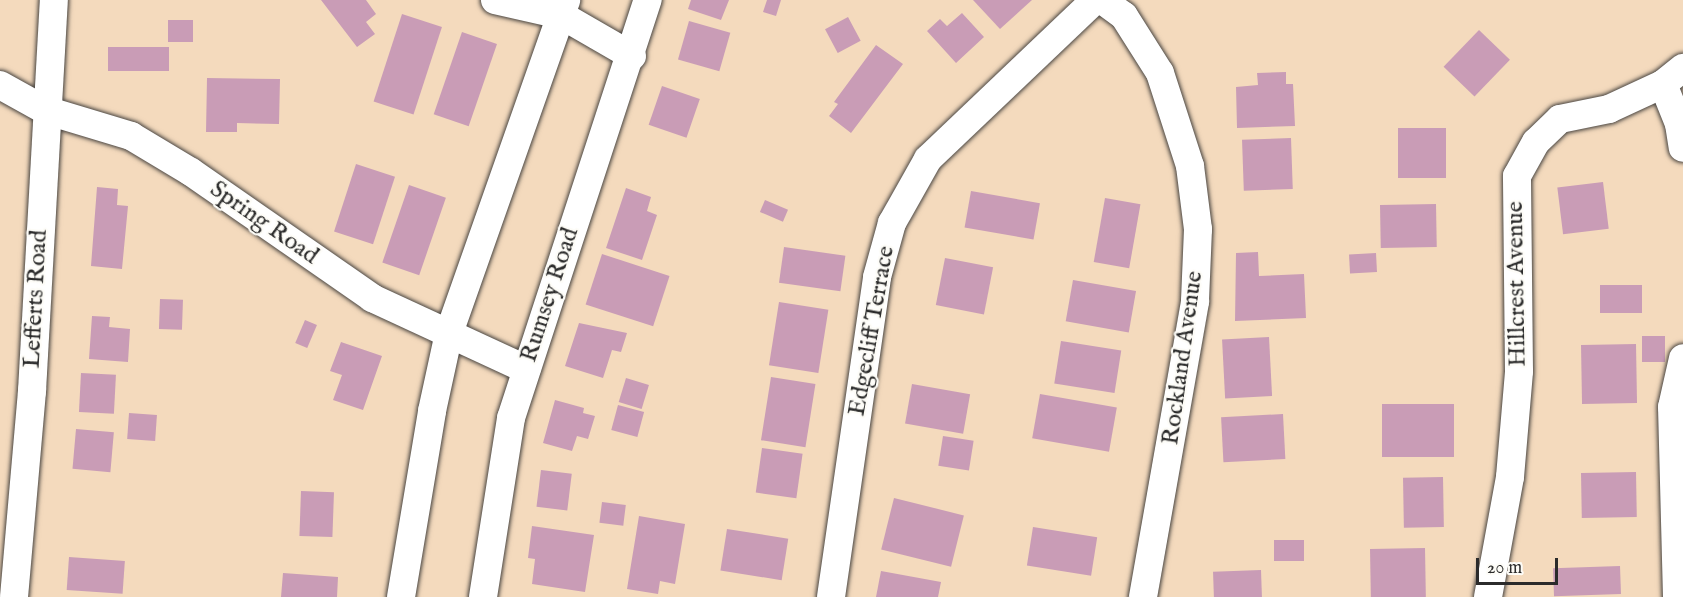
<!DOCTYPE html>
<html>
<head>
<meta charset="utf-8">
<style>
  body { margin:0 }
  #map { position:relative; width:1683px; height:597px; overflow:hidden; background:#f4dabd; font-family:"IM FELL English",serif }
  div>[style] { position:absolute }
  .building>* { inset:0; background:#c99cb6; transform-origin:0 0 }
  .roads { filter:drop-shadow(0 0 2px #494541) drop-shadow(0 0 2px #494541) }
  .minor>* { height:28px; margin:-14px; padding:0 14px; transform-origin:14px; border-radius:14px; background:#fff }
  span { translate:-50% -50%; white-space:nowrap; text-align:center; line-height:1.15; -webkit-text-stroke:4.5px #fdfcf7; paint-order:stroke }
  .street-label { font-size:24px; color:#2b2b2b }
  .scale { position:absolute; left:1476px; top:558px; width:82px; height:27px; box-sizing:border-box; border:3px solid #2b2b2b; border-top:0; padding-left:8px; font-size:18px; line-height:21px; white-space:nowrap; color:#2b2b2b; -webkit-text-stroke:4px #fdfcf7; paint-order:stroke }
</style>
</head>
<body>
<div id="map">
  <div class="building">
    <i style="clip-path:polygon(321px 0,366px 0,376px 14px,366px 22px,375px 34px,357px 47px)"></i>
    <i style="clip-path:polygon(691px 0,729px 0,721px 20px,688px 9px)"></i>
    <i style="clip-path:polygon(767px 0,781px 0,776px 16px,763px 12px)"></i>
    <i style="clip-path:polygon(973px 0,1032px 0,1000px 29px)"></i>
    <i style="clip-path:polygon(962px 13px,984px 37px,956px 63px,927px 31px,940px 19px,947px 26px)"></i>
    <i style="left:402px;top:14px;width:42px;height:92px;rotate:18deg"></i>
    <i style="left:848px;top:17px;width:27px;height:26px;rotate:62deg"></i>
    <i style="left:168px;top:20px;width:25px;height:22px"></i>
    <i style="left:689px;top:21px;width:43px;height:40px;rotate:16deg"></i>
    <i style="left:1479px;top:30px;width:43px;height:51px;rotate:44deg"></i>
    <i style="left:462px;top:32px;width:37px;height:87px;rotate:19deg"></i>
    <i style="clip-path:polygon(876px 45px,903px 64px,851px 133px,829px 116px,838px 104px,834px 102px)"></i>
    <i style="left:108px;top:47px;width:61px;height:24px"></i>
    <i style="clip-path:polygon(1286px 72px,1286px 84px,1293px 84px,1295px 126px,1237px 128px,1236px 87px,1258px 85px,1257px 73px)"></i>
    <i style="clip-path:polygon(207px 78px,280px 79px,279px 124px,237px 123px,237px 132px,206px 132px)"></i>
    <i style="left:662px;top:86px;width:40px;height:41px;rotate:19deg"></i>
    <i style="left:1446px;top:128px;width:50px;height:48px;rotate:90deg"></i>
    <i style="left:1291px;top:138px;width:51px;height:49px;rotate:88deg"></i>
    <i style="left:356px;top:164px;width:41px;height:71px;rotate:18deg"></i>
    <i style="left:1603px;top:182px;width:47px;height:46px;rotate:83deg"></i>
    <i style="left:409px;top:185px;width:39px;height:82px;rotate:19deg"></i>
    <i style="clip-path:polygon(97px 187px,118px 189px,117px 205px,128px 206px,122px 269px,91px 266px)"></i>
    <i style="clip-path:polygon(626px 188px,651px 197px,647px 211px,657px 215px,642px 260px,606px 248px)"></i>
    <i style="left:971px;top:191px;width:70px;height:37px;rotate:10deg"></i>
    <i style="left:1105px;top:198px;width:36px;height:65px;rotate:10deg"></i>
    <i style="left:765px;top:200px;width:25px;height:13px;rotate:23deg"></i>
    <i style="left:1436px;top:204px;width:43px;height:56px;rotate:89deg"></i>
    <i style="left:784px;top:247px;width:62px;height:36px;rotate:8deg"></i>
    <i style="clip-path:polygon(1258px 252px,1259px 276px,1304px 274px,1306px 318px,1235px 321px,1236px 253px)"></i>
    <i style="left:1376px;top:253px;width:19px;height:27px;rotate:87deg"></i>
    <i style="left:602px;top:254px;width:71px;height:53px;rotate:18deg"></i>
    <i style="left:945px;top:258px;width:49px;height:48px;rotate:11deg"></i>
    <i style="left:1073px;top:280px;width:64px;height:42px;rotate:10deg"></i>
    <i style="left:1600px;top:285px;width:42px;height:28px"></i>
    <i style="left:160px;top:299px;width:23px;height:30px;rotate:2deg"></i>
    <i style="left:779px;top:302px;width:50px;height:64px;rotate:9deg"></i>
    <i style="clip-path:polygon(92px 316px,110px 317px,109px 327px,130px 329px,128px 362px,89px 359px)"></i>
    <i style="left:305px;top:320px;width:13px;height:25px;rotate:23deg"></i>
    <i style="clip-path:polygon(579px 323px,627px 333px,621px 352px,612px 350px,603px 378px,565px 366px)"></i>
    <i style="left:1642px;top:336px;width:23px;height:26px"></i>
    <i style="left:1269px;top:337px;width:59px;height:47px;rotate:87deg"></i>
    <i style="left:1061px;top:341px;width:61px;height:43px;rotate:9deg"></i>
    <i style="clip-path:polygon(341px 342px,382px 356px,363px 410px,333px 400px,342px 375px,330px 371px)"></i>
    <i style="left:1636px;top:344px;width:59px;height:55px;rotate:89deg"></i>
    <i style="left:81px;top:373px;width:35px;height:39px;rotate:3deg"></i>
    <i style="left:771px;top:377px;width:45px;height:64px;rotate:9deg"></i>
    <i style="left:626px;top:378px;width:24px;height:25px;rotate:17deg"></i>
    <i style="left:912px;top:384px;width:59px;height:40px;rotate:10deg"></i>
    <i style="left:1040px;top:394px;width:78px;height:45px;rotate:10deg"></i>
    <i style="clip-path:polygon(555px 400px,584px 408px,583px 413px,595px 416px,588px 439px,577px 436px,572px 451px,543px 443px)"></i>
    <i style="left:1454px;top:404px;width:53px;height:72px;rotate:90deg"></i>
    <i style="left:618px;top:405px;width:27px;height:26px;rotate:15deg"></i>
    <i style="left:129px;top:413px;width:28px;height:26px;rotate:4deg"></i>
    <i style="left:1283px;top:414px;width:45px;height:62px;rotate:87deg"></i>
    <i style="left:76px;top:429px;width:38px;height:40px;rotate:5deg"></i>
    <i style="left:943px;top:436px;width:31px;height:30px;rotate:9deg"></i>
    <i style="left:762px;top:448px;width:41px;height:45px;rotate:8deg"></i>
    <i style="left:541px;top:470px;width:31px;height:37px;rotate:7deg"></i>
    <i style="left:1636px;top:472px;width:45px;height:55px;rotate:89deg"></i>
    <i style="left:1443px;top:477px;width:50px;height:40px;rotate:89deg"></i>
    <i style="left:301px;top:491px;width:33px;height:45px;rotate:2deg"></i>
    <i style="left:894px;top:498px;width:72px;height:53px;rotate:14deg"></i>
    <i style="left:602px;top:502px;width:24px;height:21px;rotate:7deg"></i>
    <i style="clip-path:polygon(639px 516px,685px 524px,675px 584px,660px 581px,658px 594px,627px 589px)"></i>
    <i style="clip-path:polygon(532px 526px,594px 535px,585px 592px,532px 584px,535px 559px,528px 558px)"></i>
    <i style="left:1033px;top:527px;width:65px;height:39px;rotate:9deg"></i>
    <i style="left:727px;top:529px;width:62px;height:42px;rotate:9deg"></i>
    <i style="left:1304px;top:540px;width:21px;height:30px;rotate:90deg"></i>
    <i style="left:1425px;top:548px;width:49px;height:55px;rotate:89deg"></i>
    <i style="left:69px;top:557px;width:56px;height:33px;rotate:4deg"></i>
    <i style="left:1620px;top:566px;width:28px;height:67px;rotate:88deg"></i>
    <i style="left:1261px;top:570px;width:27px;height:48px;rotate:88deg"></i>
    <i style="clip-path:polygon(881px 571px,941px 582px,938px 597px,876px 597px)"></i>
    <i style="clip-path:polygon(283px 573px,338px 577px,337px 597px,281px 597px)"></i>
  </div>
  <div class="roads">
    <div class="minor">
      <i style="left:495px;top:0;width:68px;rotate:12.8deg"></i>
      <i style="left:561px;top:15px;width:82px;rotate:30deg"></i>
      <i style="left:1102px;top:0;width:27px;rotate:36deg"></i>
      <i style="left:1124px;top:16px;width:67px;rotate:57.7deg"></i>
      <i style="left:1160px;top:73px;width:98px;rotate:72.1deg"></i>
      <i style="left:1190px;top:166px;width:64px;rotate:82.8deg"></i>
      <i style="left:1198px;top:229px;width:73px;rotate:92.4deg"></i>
      <i style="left:1195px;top:302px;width:300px;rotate:100deg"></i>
      <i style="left:1663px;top:84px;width:43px;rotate:68.2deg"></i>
      <i style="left:1679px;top:124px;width:24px;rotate:81deg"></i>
      <i style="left:0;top:85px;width:51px;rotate:29.1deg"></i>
      <i style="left:45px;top:110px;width:90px;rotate:16.8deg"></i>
      <i style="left:131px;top:136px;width:70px;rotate:31deg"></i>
      <i style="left:191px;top:172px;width:221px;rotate:34.8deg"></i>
      <i style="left:372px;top:298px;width:170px;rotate:24.8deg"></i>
      <i style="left:14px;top:597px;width:207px;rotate:-85deg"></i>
      <i style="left:32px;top:391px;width:392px;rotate:-86.8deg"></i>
      <i style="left:401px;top:597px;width:189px;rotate:-80.5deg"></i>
      <i style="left:432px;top:411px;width:80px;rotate:-77.7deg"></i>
      <i style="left:449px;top:333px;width:353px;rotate:-70.6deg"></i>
      <i style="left:483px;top:597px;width:181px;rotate:-81.1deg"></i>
      <i style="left:511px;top:418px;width:440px;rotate:-71.9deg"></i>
      <i style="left:831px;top:597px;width:323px;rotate:-81.8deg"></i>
      <i style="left:877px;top:277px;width:56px;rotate:-74.5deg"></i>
      <i style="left:892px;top:223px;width:73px;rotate:-60.6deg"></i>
      <i style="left:928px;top:159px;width:231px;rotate:-43.6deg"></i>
      <i style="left:1488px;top:597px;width:122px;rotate:-79.6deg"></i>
      <i style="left:1510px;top:477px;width:106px;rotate:-85.1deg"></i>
      <i style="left:1519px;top:371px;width:195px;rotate:-90.6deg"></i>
      <i style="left:1517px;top:176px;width:39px;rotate:-61deg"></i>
      <i style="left:1536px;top:142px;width:33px;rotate:-44deg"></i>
      <i style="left:1560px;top:119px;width:50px;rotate:-11.5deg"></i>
      <i style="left:1609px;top:109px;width:60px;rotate:-24.8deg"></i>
      <i style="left:1663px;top:84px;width:26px;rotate:-39deg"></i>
      <i style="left:1677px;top:597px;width:190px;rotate:-91.5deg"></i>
      <i style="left:1672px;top:407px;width:50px;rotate:-77.3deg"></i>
    </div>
  </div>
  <div class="street-label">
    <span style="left:264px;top:223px;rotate:35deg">Spring Road</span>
    <span style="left:1517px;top:284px;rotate:-91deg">Hillcrest Avenue</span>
    <span style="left:550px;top:295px;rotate:-72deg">Rumsey Road</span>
    <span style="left:36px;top:299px;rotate:-87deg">Lefferts Road</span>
    <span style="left:872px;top:331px;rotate:-80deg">Edgecliff Terrace</span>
    <span style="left:1183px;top:358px;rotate:-82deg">Rockland Avenue</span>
  </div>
  <div class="scale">20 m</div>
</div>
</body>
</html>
